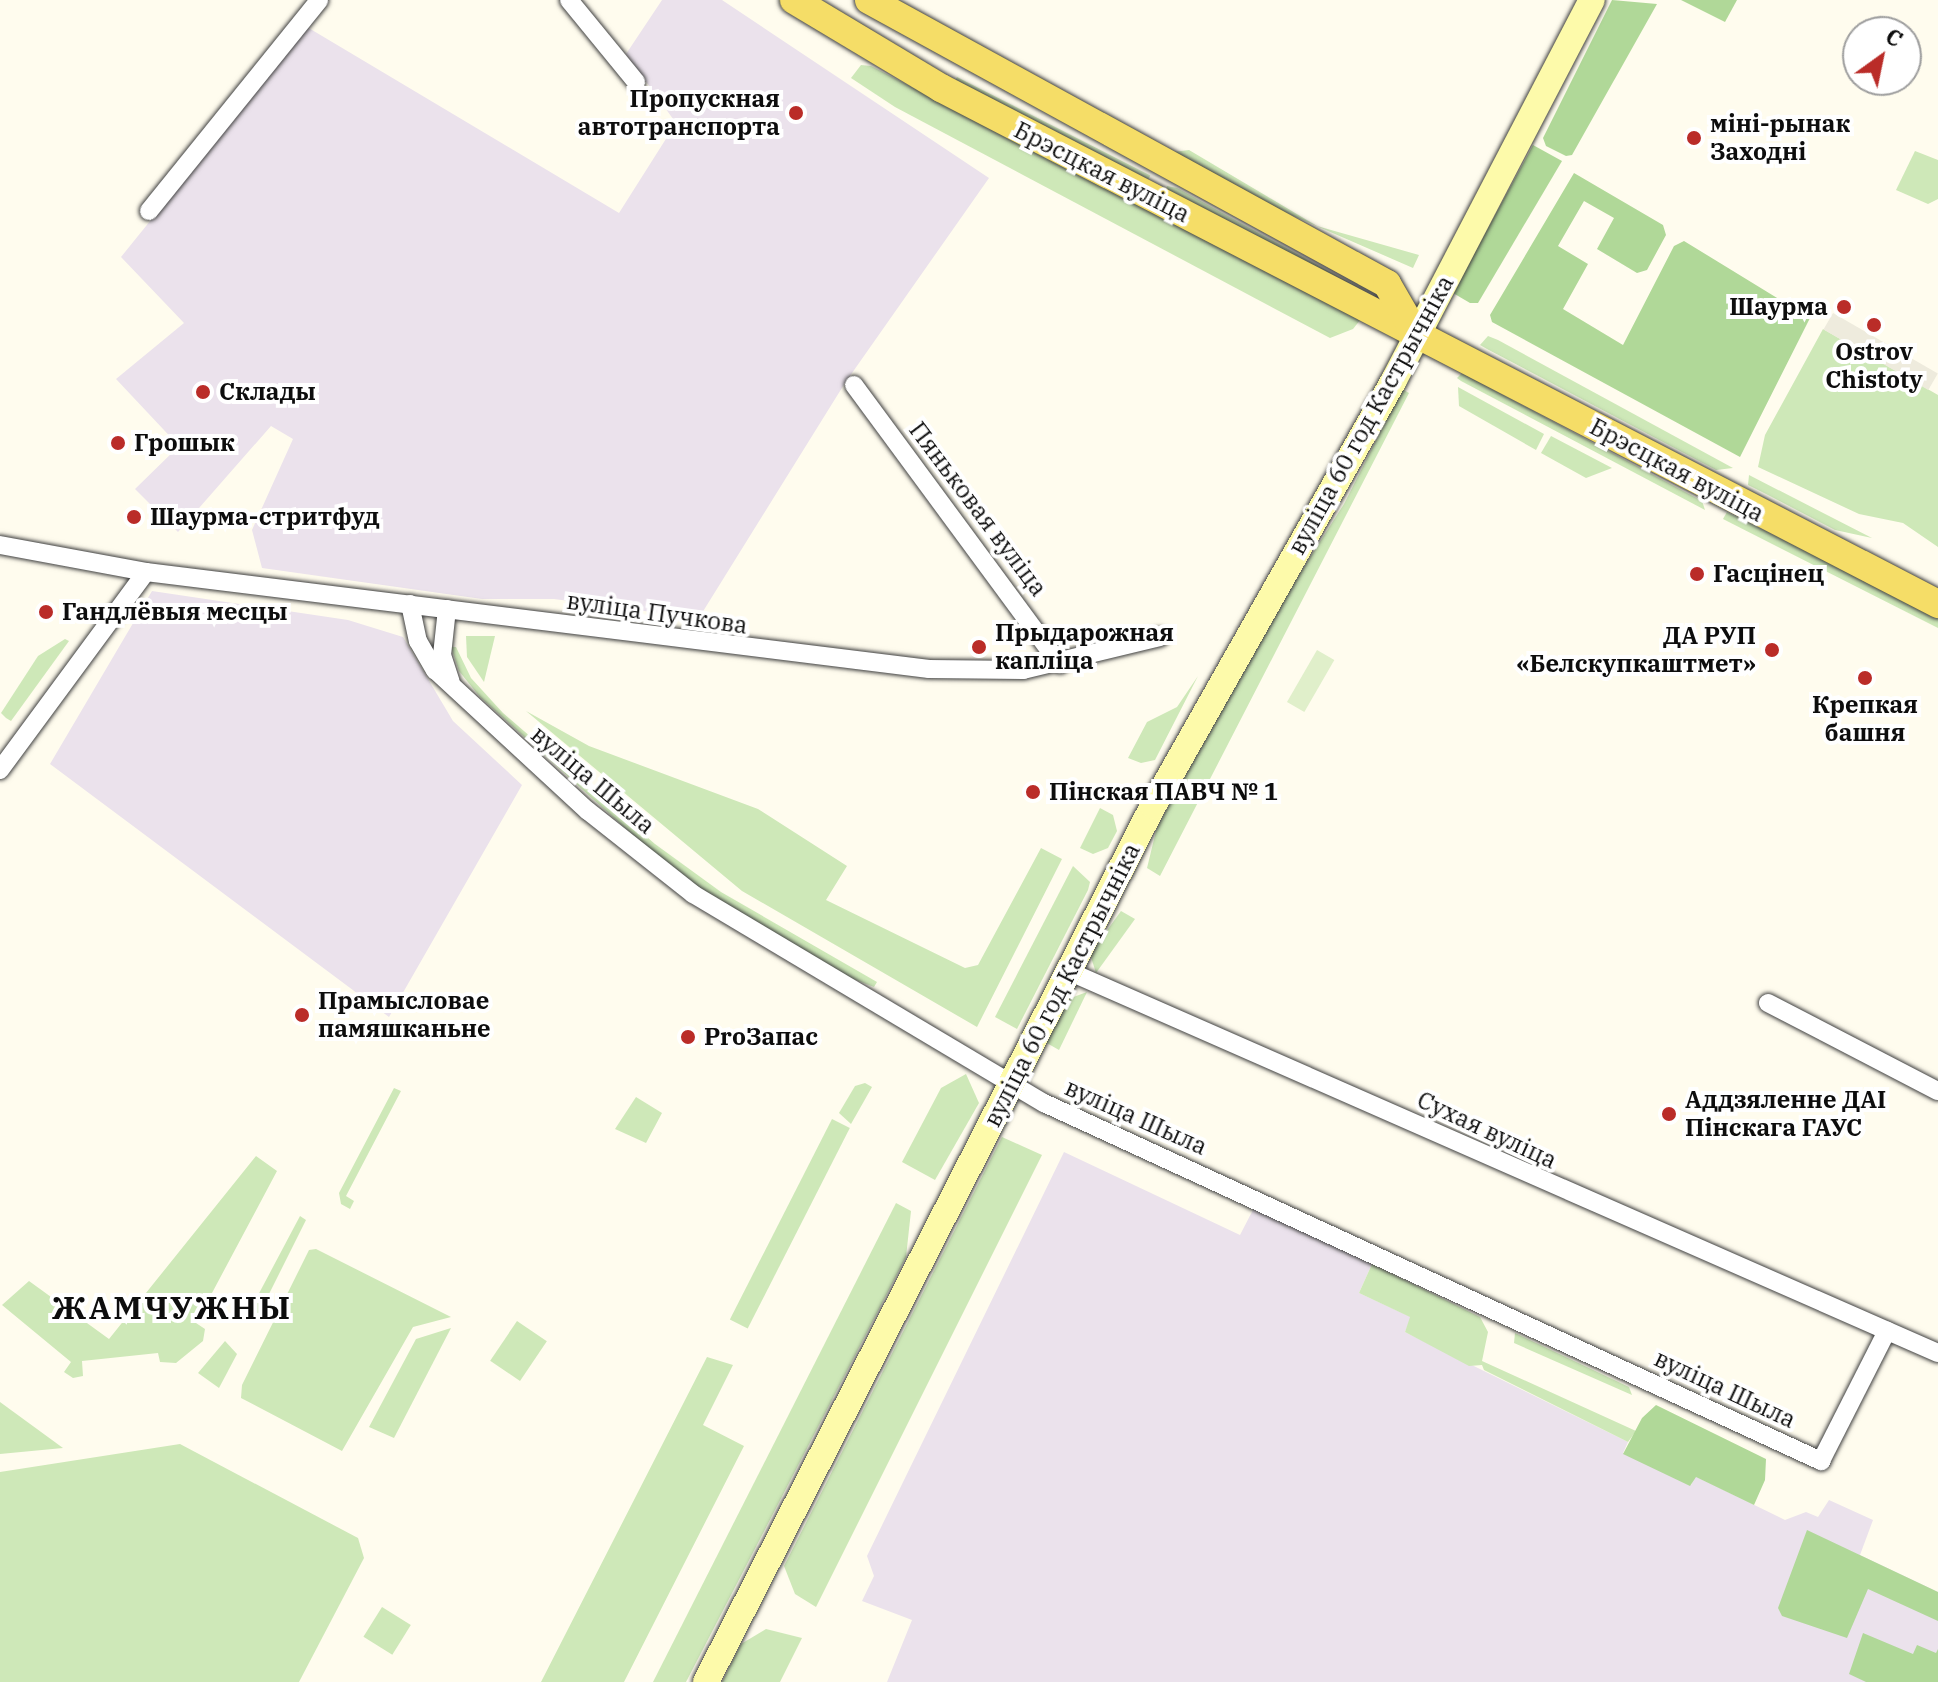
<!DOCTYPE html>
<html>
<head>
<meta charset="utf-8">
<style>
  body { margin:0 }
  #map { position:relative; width:1938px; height:1682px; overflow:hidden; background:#fffcee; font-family:"IBM Plex Serif",serif }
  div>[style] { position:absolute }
  .industrial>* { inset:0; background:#ebe2ec }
  .green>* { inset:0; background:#cee8b8; transform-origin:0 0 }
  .forest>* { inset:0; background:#b0d898 }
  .pitch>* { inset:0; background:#e0efca; transform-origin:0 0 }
  .plaza>* { inset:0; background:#eeebdd; transform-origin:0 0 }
  .roads { filter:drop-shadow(0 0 2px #404040) drop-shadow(0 0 2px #404040) }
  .street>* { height:18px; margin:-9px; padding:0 9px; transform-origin:9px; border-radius:9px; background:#fff }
  .secondary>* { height:26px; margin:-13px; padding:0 13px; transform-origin:13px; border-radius:13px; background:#fdfaaa }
  .primary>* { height:28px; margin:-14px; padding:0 14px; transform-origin:14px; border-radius:14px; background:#f5dd67 }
  .dots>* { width:22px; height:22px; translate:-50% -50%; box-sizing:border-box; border:4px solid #fff; border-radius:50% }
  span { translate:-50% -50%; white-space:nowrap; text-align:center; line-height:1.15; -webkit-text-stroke:8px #fff; paint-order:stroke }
  .poi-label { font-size:24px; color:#0d0d0d; font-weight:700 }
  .right { translate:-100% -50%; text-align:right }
  .left { translate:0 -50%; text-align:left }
  .street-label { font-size:24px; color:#0d0d0d }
  .district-label { font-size:32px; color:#0d0d0d; font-weight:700; letter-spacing:2px }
  .north { position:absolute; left:1842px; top:16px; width:80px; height:80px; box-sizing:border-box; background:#fff; border:2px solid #9e9e9e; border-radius:50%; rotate:33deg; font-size:22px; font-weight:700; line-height:32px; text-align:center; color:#0d0d0d }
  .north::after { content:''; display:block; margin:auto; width:28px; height:36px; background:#ba2c28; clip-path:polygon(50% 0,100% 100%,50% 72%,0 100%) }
</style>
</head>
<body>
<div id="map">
  <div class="industrial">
    <i style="clip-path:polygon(662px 0,722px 0,989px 178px,845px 383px,702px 613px,697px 618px,554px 599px,482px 599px,262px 568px,252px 530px,293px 439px,271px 426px,178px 532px,135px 489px,179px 446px,116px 379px,184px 323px,121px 257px,307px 27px,619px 213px,676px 123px,626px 54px)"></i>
    <i style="clip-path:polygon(152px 591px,348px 620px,403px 637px,453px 721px,522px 785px,389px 1017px,50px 764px)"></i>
    <i style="clip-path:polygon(1064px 1152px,1240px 1235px,1255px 1206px,1372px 1264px,1359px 1293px,1411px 1317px,1405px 1332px,1628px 1442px,1623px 1453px,1691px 1485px,1695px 1476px,1785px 1520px,1806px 1512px,1818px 1517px,1829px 1500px,1873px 1520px,1860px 1555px,1938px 1592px,1938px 1682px,887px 1682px,912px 1620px,862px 1601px,874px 1576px,867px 1556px)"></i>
  </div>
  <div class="green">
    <i style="clip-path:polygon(861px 65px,871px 66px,1361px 319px,1353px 329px,1330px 338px,895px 107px,851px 78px)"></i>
    <i style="left:957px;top:77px;width:217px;height:5px;rotate:27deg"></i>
    <i style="clip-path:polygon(1189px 150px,1317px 226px,1419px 255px,1413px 268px,1273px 207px,1173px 152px)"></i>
    <i style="clip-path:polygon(1915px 151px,1938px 160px,1938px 199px,1928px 204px,1896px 190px)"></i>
    <i style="clip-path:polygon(1167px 186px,1177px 188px,1361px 289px,1358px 293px,1166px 192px)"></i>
    <i style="clip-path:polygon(1823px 329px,1938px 395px,1938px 547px,1903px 523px,1859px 514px,1758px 467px,1765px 435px)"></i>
    <i style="clip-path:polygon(1488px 336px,1498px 340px,1733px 468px,1716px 470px,1487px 349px,1480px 345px)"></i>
    <i style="clip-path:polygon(1462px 373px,1702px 501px,1705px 510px,1461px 381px,1457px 378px)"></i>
    <i style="clip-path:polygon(1458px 387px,1544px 434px,1536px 450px,1459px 406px)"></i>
    <i style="clip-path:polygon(1402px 389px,1409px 393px,1160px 876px,1147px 868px,1157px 827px,1279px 606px,1344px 504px)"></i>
    <i style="clip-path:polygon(1551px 436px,1612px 468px,1586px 478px,1541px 453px)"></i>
    <i style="clip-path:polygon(1749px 475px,1872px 538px,1835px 530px,1766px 494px,1748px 485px)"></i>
    <i style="clip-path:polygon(1727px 512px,1938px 616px,1938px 628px,1723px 519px)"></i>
    <i style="clip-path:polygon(466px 636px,495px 636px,484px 682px,467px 657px)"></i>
    <i style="clip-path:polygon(65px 639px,69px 641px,11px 721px,6px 718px,1px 713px,38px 656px)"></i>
    <i style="clip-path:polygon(451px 647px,456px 647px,471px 678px,503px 713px,655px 844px,721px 892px,877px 982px,874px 987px,830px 970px,700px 890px,635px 837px,480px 697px,459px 671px)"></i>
    <i style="clip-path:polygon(1198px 676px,1155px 760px,1141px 763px,1128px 758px,1147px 722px,1177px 707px)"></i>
    <i style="clip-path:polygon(526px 711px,589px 746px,758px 809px,847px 866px,826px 900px,965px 968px,978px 965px,1041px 848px,1062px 859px,977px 1027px,742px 891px)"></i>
    <i style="clip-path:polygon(1100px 808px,1113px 815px,1117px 831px,1108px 848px,1093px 854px,1080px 848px)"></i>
    <i style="clip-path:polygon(1073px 866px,1090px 882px,1088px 890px,1017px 1029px,995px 1017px)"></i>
    <i style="clip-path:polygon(1121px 911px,1135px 919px,1096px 973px,1090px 954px)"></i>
    <i style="clip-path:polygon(1087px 992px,1059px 1050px,1045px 1042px,1068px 999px)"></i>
    <i style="clip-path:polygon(966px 1074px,979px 1103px,935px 1180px,902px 1162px,941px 1088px)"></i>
    <i style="clip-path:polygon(865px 1083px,872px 1087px,851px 1124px,839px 1113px,855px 1086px)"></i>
    <i style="clip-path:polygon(394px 1088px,401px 1091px,346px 1196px,354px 1201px,350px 1209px,341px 1204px,339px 1193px)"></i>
    <i style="clip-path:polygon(636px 1097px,662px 1113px,646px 1143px,615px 1129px)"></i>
    <i style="left:832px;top:1119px;width:20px;height:225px;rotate:27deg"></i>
    <i style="clip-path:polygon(1002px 1137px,1042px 1155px,816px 1607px,795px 1594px,784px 1566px)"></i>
    <i style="clip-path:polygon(256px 1156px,277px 1171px,196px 1323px,205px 1329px,203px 1341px,176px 1363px,160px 1362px,158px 1353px,82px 1361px,83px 1376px,73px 1378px,64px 1372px,71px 1362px,2px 1305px,29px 1281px,109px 1339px)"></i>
    <i style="clip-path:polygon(896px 1203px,911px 1211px,906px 1257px,686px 1682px,653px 1682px)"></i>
    <i style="clip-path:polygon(300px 1216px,306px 1220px,256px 1320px,247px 1316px)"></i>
    <i style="clip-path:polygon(316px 1249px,451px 1317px,413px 1327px,342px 1451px,241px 1398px,242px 1385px,309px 1250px)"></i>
    <i style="clip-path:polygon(1372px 1264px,1480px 1317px,1488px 1332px,1482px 1361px,1636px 1431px,1628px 1442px,1484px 1370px,1482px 1365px,1469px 1366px,1405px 1332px,1410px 1317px,1359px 1293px)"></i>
    <i style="left:517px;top:1321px;width:36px;height:48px;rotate:34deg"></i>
    <i style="clip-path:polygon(451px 1328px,394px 1438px,369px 1427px,416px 1339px)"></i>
    <i style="clip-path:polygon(1515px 1333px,1629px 1387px,1632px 1395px,1514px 1343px)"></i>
    <i style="clip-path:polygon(225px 1341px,237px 1354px,219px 1388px,198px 1373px)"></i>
    <i style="clip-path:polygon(707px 1357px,733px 1365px,703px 1425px,744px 1446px,624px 1682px,541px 1682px)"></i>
    <i style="clip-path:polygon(0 1402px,63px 1448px,0 1454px)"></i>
    <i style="clip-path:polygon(180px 1444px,358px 1538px,364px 1558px,299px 1682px,0 1682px,0 1472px)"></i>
    <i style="left:382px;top:1607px;width:34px;height:35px;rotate:32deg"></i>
    <i style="clip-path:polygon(766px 1629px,802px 1638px,780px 1682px,722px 1682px,741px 1644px)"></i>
  </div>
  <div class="forest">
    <i style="clip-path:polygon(1612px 0,1657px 4px,1572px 155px,1566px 156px,1546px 146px,1543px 138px)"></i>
    <i style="clip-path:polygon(1681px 0,1737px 0,1725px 22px)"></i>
    <i style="clip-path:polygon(1533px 145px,1562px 161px,1478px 303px,1470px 303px,1453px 293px)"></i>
    <i style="clip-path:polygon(1574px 173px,1663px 225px,1666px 235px,1647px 270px,1637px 273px,1597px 249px,1614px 218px,1584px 201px,1558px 246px,1588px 264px,1563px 309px,1623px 345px,1674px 246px,1684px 241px,1810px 318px,1740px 457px,1492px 322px,1490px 315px)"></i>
    <i style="clip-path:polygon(1656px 1405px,1766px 1459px,1765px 1480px,1754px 1505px,1696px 1477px,1690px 1486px,1623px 1454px,1642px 1418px)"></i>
    <i style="clip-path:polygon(1807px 1530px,1938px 1592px,1938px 1621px,1868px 1589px,1847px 1638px,1782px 1616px,1778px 1608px)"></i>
    <i style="clip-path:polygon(1863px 1633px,1913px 1654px,1917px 1645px,1936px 1653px,1938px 1649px,1938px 1682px,1866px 1682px,1849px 1674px)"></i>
  </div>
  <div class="pitch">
    <i style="left:1317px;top:650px;width:20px;height:60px;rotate:30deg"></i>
  </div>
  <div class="plaza">
    <i style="left:1833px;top:313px;width:121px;height:19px;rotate:30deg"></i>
  </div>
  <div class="roads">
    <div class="street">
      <i style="left:569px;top:0;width:106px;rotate:50.7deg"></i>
      <i style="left:149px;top:211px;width:271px;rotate:-51.1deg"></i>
      <i style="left:854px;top:385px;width:347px;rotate:53.6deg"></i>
      <i style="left:0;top:545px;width:148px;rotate:10.5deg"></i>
      <i style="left:410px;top:604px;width:38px;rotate:78deg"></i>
      <i style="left:418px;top:641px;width:34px;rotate:60deg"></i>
      <i style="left:435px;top:670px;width:208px;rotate:42.7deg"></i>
      <i style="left:588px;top:811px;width:134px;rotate:38.3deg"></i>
      <i style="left:693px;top:894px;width:409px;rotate:30.8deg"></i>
      <i style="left:1044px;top:1103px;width:856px;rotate:24.74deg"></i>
      <i style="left:1821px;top:1461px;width:146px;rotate:-63.1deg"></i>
      <i style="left:447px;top:609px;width:46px;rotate:96.2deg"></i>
      <i style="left:442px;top:655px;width:28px;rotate:72deg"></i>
      <i style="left:0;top:770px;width:246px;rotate:-53.6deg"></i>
      <i style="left:146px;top:572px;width:789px;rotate:7.06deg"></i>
      <i style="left:929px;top:669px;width:94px;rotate:0.6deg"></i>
      <i style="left:1023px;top:670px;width:141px;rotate:-13.5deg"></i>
      <i style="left:1068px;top:971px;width:950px;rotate:23.71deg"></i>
      <i style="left:1768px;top:1003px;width:191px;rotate:27.4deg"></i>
    </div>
    <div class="secondary">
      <i style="left:706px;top:1682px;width:983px;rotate:-62.97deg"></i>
      <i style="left:1153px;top:806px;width:489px;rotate:-60.5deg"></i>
      <i style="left:1394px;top:380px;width:428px;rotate:-62.5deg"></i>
    </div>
    <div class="primary">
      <i style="left:794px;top:0;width:171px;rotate:30.9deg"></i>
      <i style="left:941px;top:88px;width:1123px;rotate:27.36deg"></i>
      <i style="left:869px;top:0;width:591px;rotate:28.73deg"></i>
      <i style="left:1387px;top:284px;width:58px;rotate:59.9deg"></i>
    </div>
  </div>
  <div class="dots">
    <i style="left:796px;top:113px;background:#ba2c28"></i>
    <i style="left:1694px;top:138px;background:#ba2c28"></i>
    <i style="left:1844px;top:307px;background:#ba2c28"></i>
    <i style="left:1874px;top:325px;background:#ba2c28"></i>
    <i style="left:203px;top:392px;background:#ba2c28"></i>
    <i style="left:118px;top:443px;background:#ba2c28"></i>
    <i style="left:134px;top:517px;background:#ba2c28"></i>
    <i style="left:1697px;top:574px;background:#ba2c28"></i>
    <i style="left:46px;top:612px;background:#ba2c28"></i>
    <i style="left:979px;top:647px;background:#ba2c28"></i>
    <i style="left:1772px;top:650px;background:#ba2c28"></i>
    <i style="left:1865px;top:678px;background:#ba2c28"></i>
    <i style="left:1033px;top:792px;background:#ba2c28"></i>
    <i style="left:302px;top:1015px;background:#ba2c28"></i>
    <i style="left:688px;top:1037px;background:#ba2c28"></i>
    <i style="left:1669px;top:1114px;background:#ba2c28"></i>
  </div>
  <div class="poi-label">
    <span class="right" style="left:780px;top:113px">Пропускная<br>автотранспорта</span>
    <span class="left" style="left:1710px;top:138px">міні-рынак<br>Заходні</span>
    <span class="right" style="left:1828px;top:307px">Шаурма</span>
    <span style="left:1874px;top:366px">Ostrov<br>Chistoty</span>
    <span class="left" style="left:219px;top:392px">Склады</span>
    <span class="left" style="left:134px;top:443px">Грошык</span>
    <span class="left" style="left:150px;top:517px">Шаурма-стритфуд</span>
    <span class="left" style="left:1713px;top:574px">Гасцінец</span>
    <span class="left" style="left:62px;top:612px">Гандлёвыя месцы</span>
    <span class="left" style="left:995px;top:647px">Прыдарожная<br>капліца</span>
    <span class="right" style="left:1756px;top:650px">ДА РУП<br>«Белскупкаштмет»</span>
    <span style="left:1865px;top:719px">Крепкая<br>башня</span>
    <span class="left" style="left:1049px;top:792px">Пінская ПАВЧ № 1</span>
    <span class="left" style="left:318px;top:1015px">Прамысловае<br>памяшканьне</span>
    <span class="left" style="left:704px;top:1037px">ProЗапас</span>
    <span class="left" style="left:1685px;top:1114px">Аддзяленне ДАІ<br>Пінскага ГАУС</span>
  </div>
  <div class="street-label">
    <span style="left:1102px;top:172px;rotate:27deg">Брэсцкая вуліца</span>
    <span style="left:1371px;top:415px;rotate:-61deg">вуліца 60 год Кастрычніка</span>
    <span style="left:1677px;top:470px;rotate:28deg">Брэсцкая вуліца</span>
    <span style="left:978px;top:509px;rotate:53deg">Пяньковая вуліца</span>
    <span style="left:657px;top:613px;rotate:8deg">вуліца Пучкова</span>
    <span style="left:593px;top:780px;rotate:40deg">вуліца Шыла</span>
    <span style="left:1062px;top:985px;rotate:-63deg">вуліца 60 год Кастрычніка</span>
    <span style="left:1136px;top:1117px;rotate:24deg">вуліца Шыла</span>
    <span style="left:1487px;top:1130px;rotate:25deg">Сухая вуліца</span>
    <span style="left:1725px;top:1389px;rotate:25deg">вуліца Шыла</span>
  </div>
  <div class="district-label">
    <span style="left:172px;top:1307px">ЖАМЧУЖНЫ</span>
  </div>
  <div class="north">С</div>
</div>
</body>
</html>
